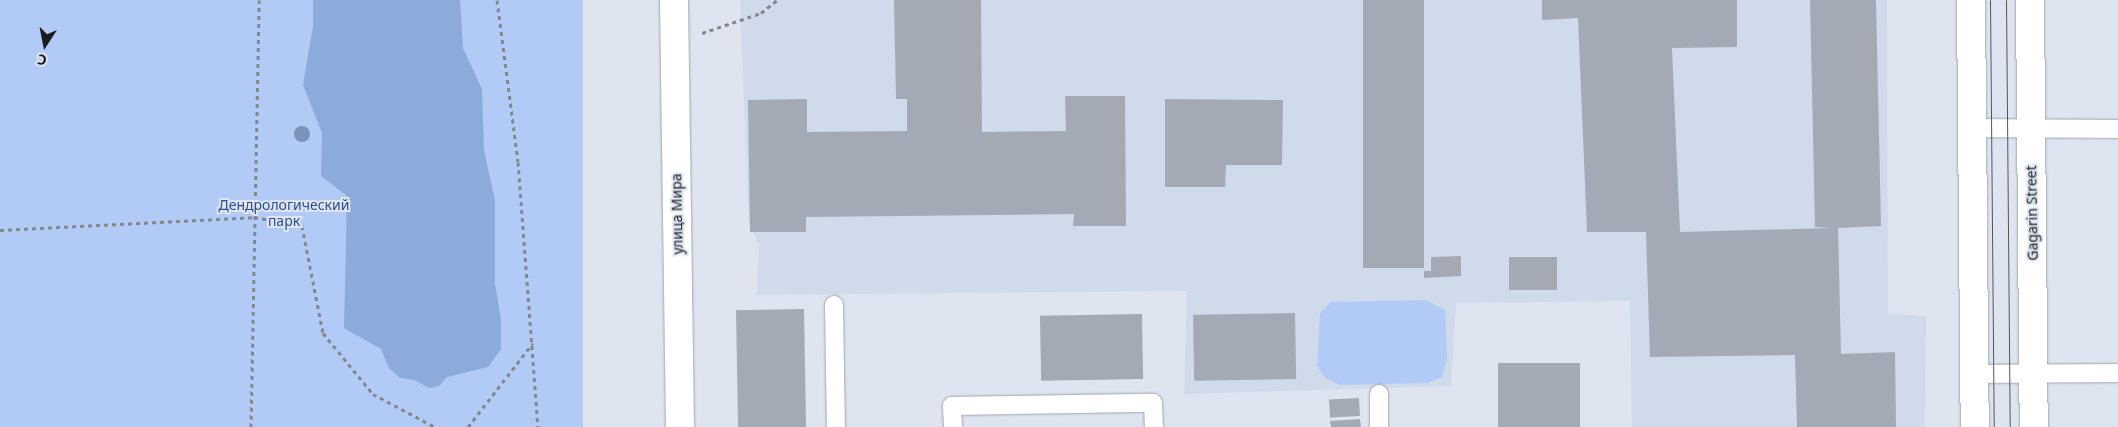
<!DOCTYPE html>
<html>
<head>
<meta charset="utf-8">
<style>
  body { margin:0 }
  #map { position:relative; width:2118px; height:427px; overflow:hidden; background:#dfe5f0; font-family:"Noto Sans",sans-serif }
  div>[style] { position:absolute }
  .built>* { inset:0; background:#cfdaeb }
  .green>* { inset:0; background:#b1cbf6; transform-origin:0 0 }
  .water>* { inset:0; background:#8caada }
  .building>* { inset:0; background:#a4aab5; transform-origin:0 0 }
  .path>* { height:3px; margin-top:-1.5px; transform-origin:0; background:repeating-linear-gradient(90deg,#83878e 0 4px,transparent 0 8px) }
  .roads { filter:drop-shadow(0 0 1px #a0a6b1) drop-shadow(0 0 1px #a0a6b1) }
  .lane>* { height:18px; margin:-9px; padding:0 9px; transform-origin:9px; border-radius:9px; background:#fff }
  .secondary>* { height:28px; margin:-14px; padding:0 14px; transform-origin:14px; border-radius:14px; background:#fff }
  .tram>* { height:1px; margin:-0.5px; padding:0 0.5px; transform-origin:0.5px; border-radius:0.5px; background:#51555a }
  .trees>* { width:16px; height:16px; margin:-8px; border-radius:50%; background:#7d92b9 }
  span { translate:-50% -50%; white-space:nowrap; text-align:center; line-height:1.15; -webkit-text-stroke:4px #dfe5f0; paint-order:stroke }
  .park-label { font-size:14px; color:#2c4f8c }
  .street-label { font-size:14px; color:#191c1f }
  .north { position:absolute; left:20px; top:20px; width:50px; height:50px; -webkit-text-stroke:4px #dfe5f0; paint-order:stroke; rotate:191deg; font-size:14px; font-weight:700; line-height:20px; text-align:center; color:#191c1f }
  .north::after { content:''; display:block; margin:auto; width:18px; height:22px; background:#191c1f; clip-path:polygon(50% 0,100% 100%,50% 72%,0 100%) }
</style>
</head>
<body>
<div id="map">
  <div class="built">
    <i style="clip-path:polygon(740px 0,1887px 0,1888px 314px,1926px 316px,1925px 427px,1632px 427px,1630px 301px,1456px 303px,1451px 386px,1184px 394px,1187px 291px,757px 295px,759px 245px,749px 224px)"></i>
  </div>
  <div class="green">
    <i style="left:0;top:0;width:583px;height:427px"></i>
    <i style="clip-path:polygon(1426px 300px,1445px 310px,1447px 358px,1442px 377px,1428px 383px,1340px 385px,1325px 378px,1317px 366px,1320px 313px,1331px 302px)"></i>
  </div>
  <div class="water">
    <i style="clip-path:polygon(313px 0,460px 0,463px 48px,482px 89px,484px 150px,495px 200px,495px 284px,501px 319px,501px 349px,488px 367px,447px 377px,439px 386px,429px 388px,415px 380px,400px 378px,389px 368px,381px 349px,344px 328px,347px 196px,321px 176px,322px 133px,303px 85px,313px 26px)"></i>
  </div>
  <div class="building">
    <i style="clip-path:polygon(894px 0,981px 0,982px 132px,1066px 131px,1065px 96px,1125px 96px,1126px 226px,1073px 226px,1074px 214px,806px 217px,806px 232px,750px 232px,748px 100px,807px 99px,807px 132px,907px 131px,907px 99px,896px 99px)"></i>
    <i style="left:1363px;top:0;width:61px;height:268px"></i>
    <i style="clip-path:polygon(1542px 0,1737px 0,1737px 47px,1672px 48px,1680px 232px,1831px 228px,1815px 227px,1810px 0,1876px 0,1881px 226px,1838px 228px,1841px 354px,1895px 352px,1896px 427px,1797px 427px,1795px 355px,1650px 357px,1646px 232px,1587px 232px,1578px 18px,1542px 20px)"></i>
    <i style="clip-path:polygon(1165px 99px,1283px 100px,1282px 165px,1226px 165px,1225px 187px,1165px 187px)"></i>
    <i style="clip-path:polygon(1461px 256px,1461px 276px,1424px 278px,1424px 271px,1431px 271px,1431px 257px)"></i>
    <i style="left:1509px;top:257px;width:48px;height:33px"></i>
    <i style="left:804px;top:309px;width:118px;height:68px;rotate:89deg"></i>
    <i style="left:1295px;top:313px;width:66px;height:102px;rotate:89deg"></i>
    <i style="left:1142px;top:314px;width:65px;height:102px;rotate:89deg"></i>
    <i style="left:1580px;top:363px;width:64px;height:82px;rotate:90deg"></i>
    <i style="left:1359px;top:398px;width:18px;height:30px;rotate:87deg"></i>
    <i style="clip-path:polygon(1360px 419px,1361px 427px,1331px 427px,1330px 421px)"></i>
  </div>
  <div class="path">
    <i style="left:497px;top:0;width:163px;rotate:82.6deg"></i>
    <i style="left:518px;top:162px;width:266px;rotate:85.7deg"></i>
    <i style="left:702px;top:33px;width:62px;rotate:-18.7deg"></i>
    <i style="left:761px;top:13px;width:21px;rotate:-39deg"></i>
    <i style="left:0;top:230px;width:254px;rotate:-2.9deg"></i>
    <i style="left:254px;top:217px;width:49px;rotate:10.6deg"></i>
    <i style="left:302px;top:226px;width:109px;rotate:78.9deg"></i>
    <i style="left:323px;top:333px;width:79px;rotate:50.7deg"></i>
    <i style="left:373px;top:394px;width:70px;rotate:28deg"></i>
    <i style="left:251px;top:427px;width:427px;rotate:-88.9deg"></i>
    <i style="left:468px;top:427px;width:106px;rotate:-52.3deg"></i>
  </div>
  <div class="roads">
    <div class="lane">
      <i style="left:1972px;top:128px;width:146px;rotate:0.4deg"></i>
      <i style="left:834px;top:305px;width:122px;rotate:89.1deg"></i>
      <i style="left:1974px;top:374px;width:144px;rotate:-0.4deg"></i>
      <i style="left:1379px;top:394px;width:33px;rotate:90deg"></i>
      <i style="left:953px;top:427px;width:21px;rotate:-93deg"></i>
      <i style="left:952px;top:406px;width:201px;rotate:-0.9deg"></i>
      <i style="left:1153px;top:403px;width:24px;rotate:88deg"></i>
    </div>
    <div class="secondary">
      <i style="left:674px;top:0;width:427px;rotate:89.2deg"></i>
      <i style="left:1971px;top:0;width:427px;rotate:89.5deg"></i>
      <i style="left:2030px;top:0;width:427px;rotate:89.5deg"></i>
    </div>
  </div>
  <div class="tram">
    <i style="left:1990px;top:0;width:427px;rotate:89.5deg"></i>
    <i style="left:2006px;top:0;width:427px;rotate:89.5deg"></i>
  </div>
  <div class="trees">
    <i style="left:302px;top:134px"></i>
  </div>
  <div class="park-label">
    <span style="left:284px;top:213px">Дендрологический<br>парк</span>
  </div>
  <div class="street-label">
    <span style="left:2032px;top:213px;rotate:-91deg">Gagarin Street</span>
    <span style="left:677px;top:214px;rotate:-91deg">улица Мира</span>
  </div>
  <div class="north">С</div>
</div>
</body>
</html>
